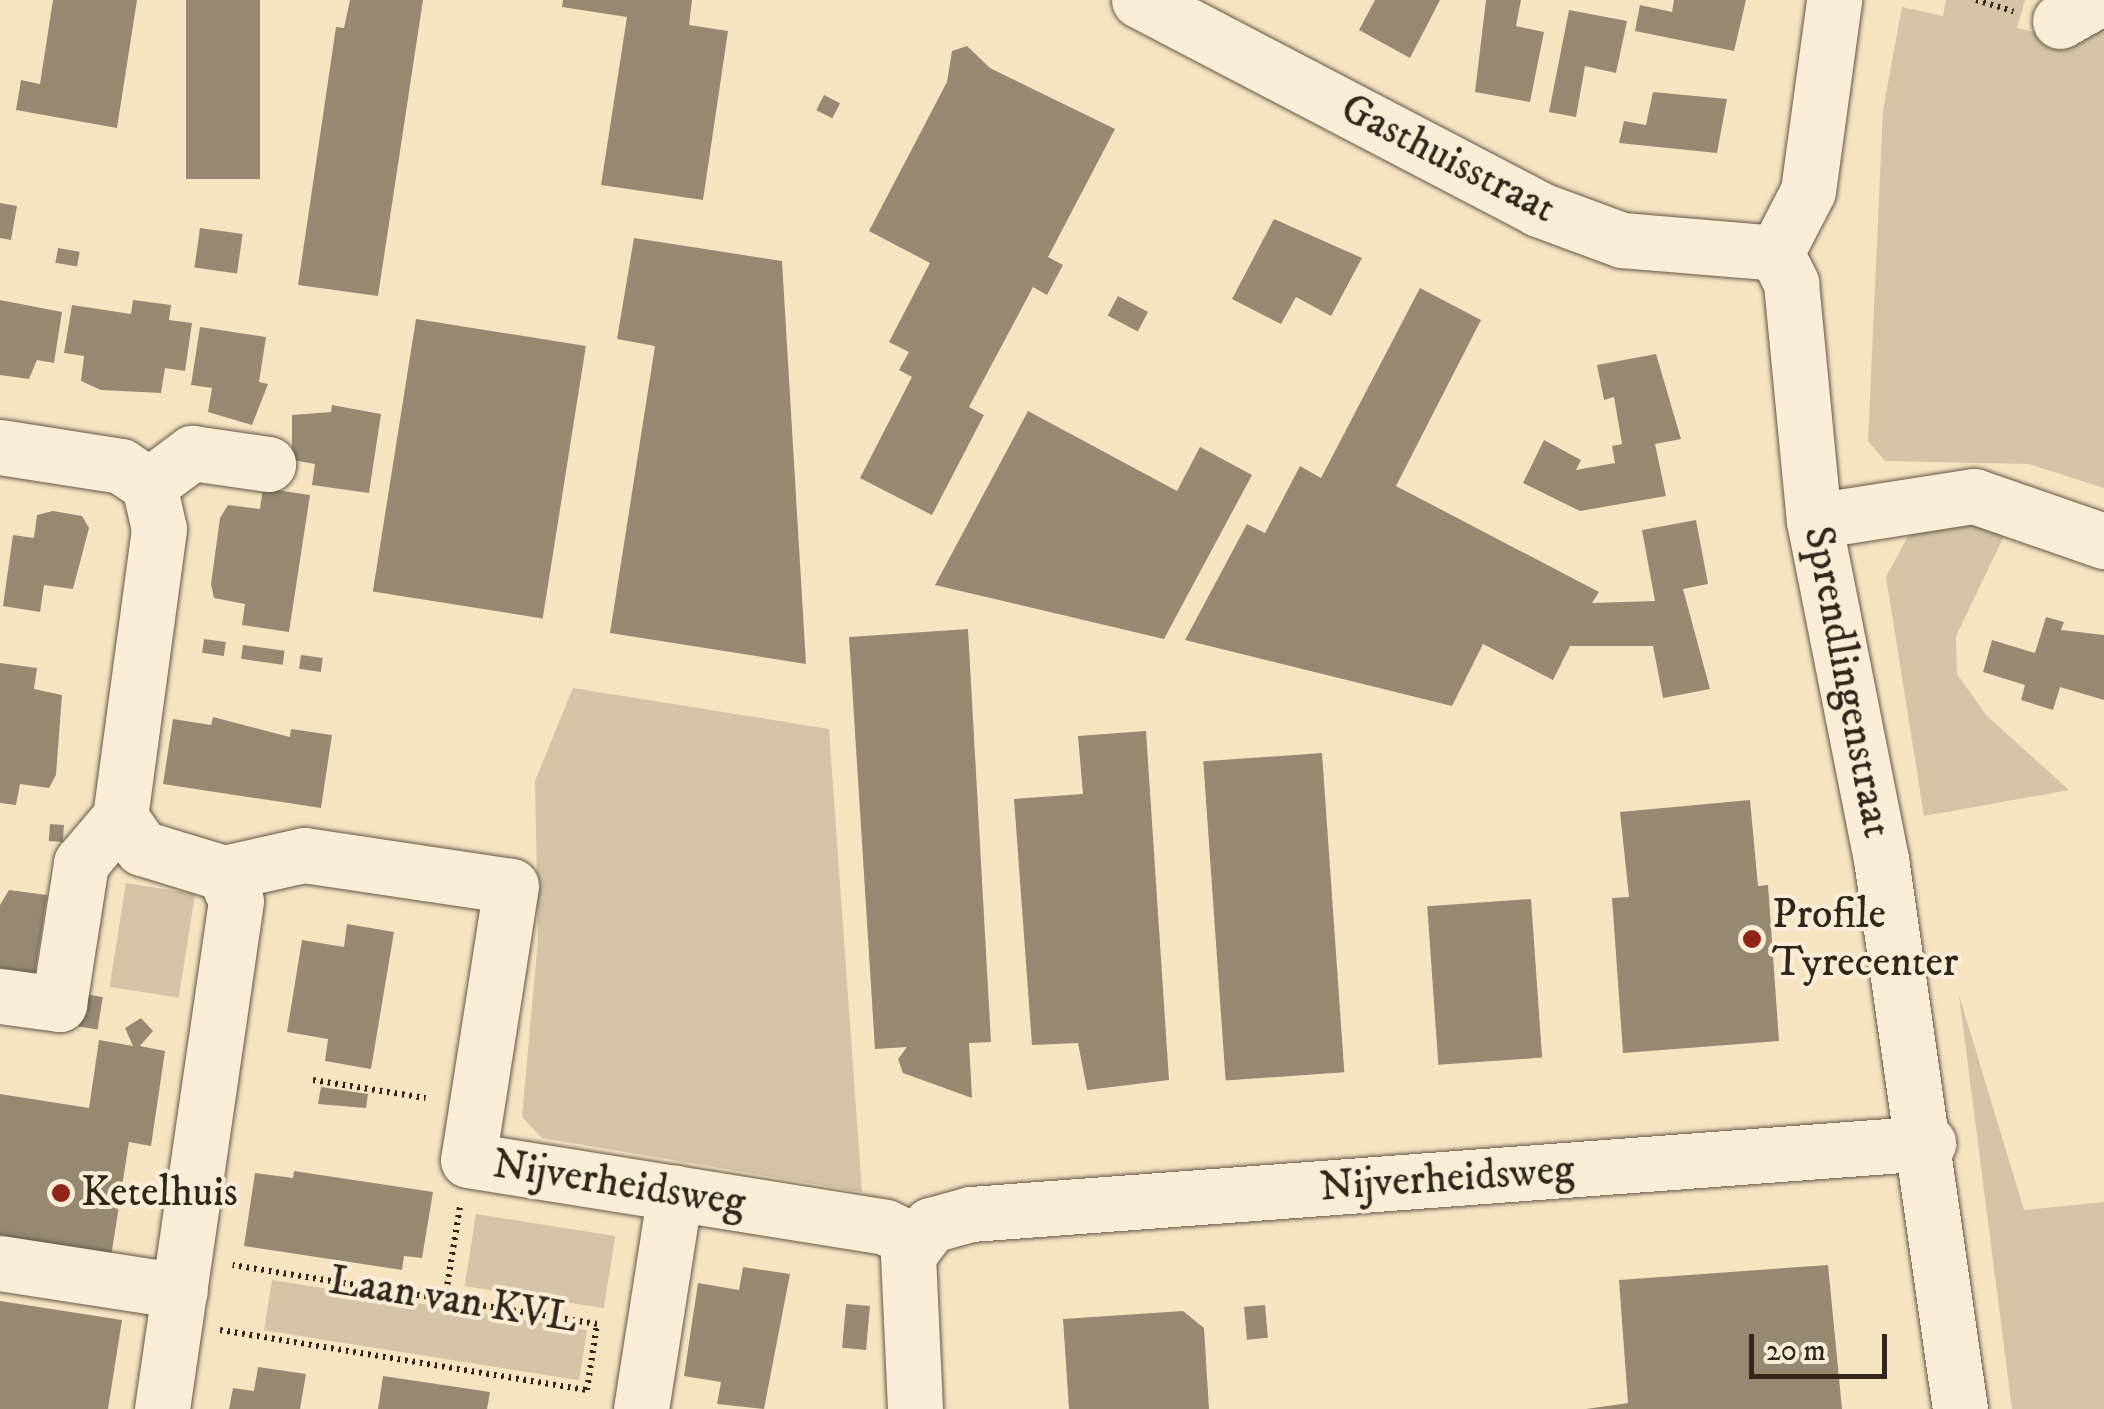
<!DOCTYPE html>
<html>
<head>
<meta charset="utf-8">
<style>
  body { margin:0 }
  #map { position:relative; width:2104px; height:1409px; overflow:hidden; background:#f6e4c1; font-family:"IM FELL DW Pica",serif }
  div>[style] { position:absolute }
  .green>* { inset:0; background:#d4c4a5; transform-origin:0 0 }
  .building>* { inset:0; background:#978971; transform-origin:0 0 }
  .path>* { height:6px; margin-top:-3px; transform-origin:0; background:repeating-linear-gradient(90deg,#30261b 0 2.5px,transparent 0 7.5px) }
  .roads { filter:drop-shadow(0 0 2px #625644) drop-shadow(0 0 2px #625644) }
  .minor>* { height:55px; margin:-27.5px; padding:0 27.5px; transform-origin:27.5px; border-radius:27.5px; background:#f9edd7 }
  .dots>* { width:28px; height:28px; translate:-50% -50%; box-sizing:border-box; border:5px solid #f9edd7; border-radius:50% }
  span { translate:-50% -50%; white-space:nowrap; text-align:center; line-height:1.15; -webkit-text-stroke:8px #f9edd7; paint-order:stroke }
  .street-label { font-size:42px; color:#30261b }
  .poi-label { font-size:42px; color:#30261b }
  .left { translate:0 -50%; text-align:left }
  .scale { position:absolute; left:1749px; top:1334px; width:138px; height:45px; box-sizing:border-box; border:5px solid #30261b; border-top:0; padding-left:12px; font-size:30px; line-height:35px; white-space:nowrap; color:#30261b; -webkit-text-stroke:8px #f9edd7; paint-order:stroke }
</style>
</head>
<body>
<div id="map">
  <div class="green">
    <i style="clip-path:polygon(1946px 0,2025px 0,2017px 28px,2063px 39px,2104px 26px,2104px 488px,2029px 464px,1885px 461px,1868px 441px,1883px 110px,1902px 7px,1943px 16px)"></i>
    <i style="clip-path:polygon(1964px 522px,2005px 534px,1956px 636px,1957px 674px,1987px 716px,2069px 790px,1924px 816px,1886px 577px,1915px 523px)"></i>
    <i style="clip-path:polygon(573px 688px,829px 729px,862px 1192px,542px 1138px,522px 1117px,538px 939px,535px 781px)"></i>
    <i style="left:126px;top:883px;width:70px;height:105px;rotate:9deg"></i>
    <i style="clip-path:polygon(1959px 995px,2024px 1210px,2104px 1202px,2104px 1409px,2012px 1409px)"></i>
    <i style="left:476px;top:1214px;width:141px;height:73px;rotate:9deg"></i>
    <i style="left:272px;top:1280px;width:319px;height:51px;rotate:9deg"></i>
  </div>
  <div class="building">
    <i style="clip-path:polygon(53px 0,137px 0,117px 128px,16px 110px,21px 80px,40px 84px)"></i>
    <i style="left:186px;top:0;width:74px;height:179px"></i>
    <i style="clip-path:polygon(423px 0,378px 296px,298px 285px,336px 27px,344px 28px,350px 0)"></i>
    <i style="clip-path:polygon(563px 0,692px 0,689px 25px,728px 31px,703px 200px,601px 185px,627px 17px,562px 7px)"></i>
    <i style="clip-path:polygon(1375px 0,1440px 0,1410px 58px,1359px 30px)"></i>
    <i style="clip-path:polygon(1486px 0,1521px 0,1516px 26px,1544px 32px,1530px 102px,1475px 92px)"></i>
    <i style="clip-path:polygon(1674px 0,1746px 0,1734px 51px,1635px 31px,1640px 5px,1672px 12px)"></i>
    <i style="clip-path:polygon(1569px 10px,1627px 21px,1616px 73px,1585px 66px,1576px 117px,1549px 112px)"></i>
    <i style="clip-path:polygon(967px 46px,990px 68px,1115px 129px,1048px 257px,1063px 265px,1047px 295px,1033px 287px,969px 407px,984px 415px,932px 515px,860px 478px,912px 377px,899px 370px,909px 352px,889px 342px,930px 263px,869px 231px,947px 82px,952px 51px)"></i>
    <i style="clip-path:polygon(1653px 92px,1727px 99px,1717px 153px,1619px 143px,1624px 121px,1646px 125px)"></i>
    <i style="left:824px;top:95px;width:18px;height:17px;rotate:27deg"></i>
    <i style="clip-path:polygon(0 203px,17px 206px,11px 240px,0 238px)"></i>
    <i style="clip-path:polygon(1274px 219px,1362px 258px,1331px 316px,1296px 297px,1281px 324px,1232px 299px)"></i>
    <i style="left:200px;top:228px;width:43px;height:40px;rotate:8deg"></i>
    <i style="clip-path:polygon(634px 238px,782px 261px,806px 664px,610px 633px,655px 346px,617px 339px)"></i>
    <i style="left:58px;top:248px;width:22px;height:15px;rotate:10deg"></i>
    <i style="clip-path:polygon(1420px 288px,1481px 320px,1396px 486px,1599px 592px,1592px 603px,1655px 601px,1642px 530px,1696px 520px,1708px 584px,1683px 589px,1710px 689px,1663px 698px,1653px 646px,1570px 646px,1553px 680px,1483px 644px,1452px 706px,1185px 640px,1247px 524px,1265px 533px,1300px 466px,1321px 478px)"></i>
    <i style="left:1118px;top:296px;width:34px;height:22px;rotate:28deg"></i>
    <i style="clip-path:polygon(0 300px,62px 312px,54px 363px,37px 360px,29px 379px,0 375px)"></i>
    <i style="clip-path:polygon(133px 300px,171px 305px,169px 320px,192px 323px,185px 371px,165px 368px,161px 393px,101px 390px,81px 381px,84px 356px,64px 353px,72px 305px,131px 314px)"></i>
    <i style="left:416px;top:319px;width:172px;height:276px;rotate:9deg"></i>
    <i style="clip-path:polygon(200px 327px,266px 337px,259px 382px,268px 384px,252px 425px,208px 412px,212px 388px,191px 385px)"></i>
    <i style="clip-path:polygon(1656px 354px,1681px 439px,1655px 444px,1666px 496px,1580px 511px,1523px 483px,1544px 440px,1581px 460px,1576px 470px,1615px 463px,1612px 446px,1622px 444px,1614px 397px,1604px 400px,1597px 365px)"></i>
    <i style="clip-path:polygon(332px 405px,381px 414px,369px 493px,312px 485px,315px 464px,292px 460px,292px 415px,331px 412px)"></i>
    <i style="clip-path:polygon(1028px 411px,1177px 491px,1200px 447px,1252px 475px,1164px 639px,935px 585px)"></i>
    <i style="clip-path:polygon(263px 488px,310px 495px,289px 632px,242px 625px,245px 604px,214px 598px,211px 584px,220px 518px,228px 505px,260px 509px)"></i>
    <i style="clip-path:polygon(53px 511px,82px 516px,89px 528px,73px 589px,44px 585px,40px 612px,3px 606px,13px 535px,34px 538px,37px 515px)"></i>
    <i style="clip-path:polygon(2046px 617px,2064px 622px,2061px 630px,2104px 635px,2104px 700px,2060px 687px,2053px 710px,2021px 700px,2025px 685px,1983px 672px,1992px 640px,2035px 653px)"></i>
    <i style="clip-path:polygon(968px 629px,991px 1042px,969px 1043px,972px 1098px,903px 1073px,898px 1059px,907px 1047px,875px 1049px,849px 637px)"></i>
    <i style="left:204px;top:639px;width:22px;height:14px;rotate:8deg"></i>
    <i style="left:243px;top:645px;width:42px;height:14px;rotate:8deg"></i>
    <i style="left:301px;top:655px;width:22px;height:14px;rotate:8deg"></i>
    <i style="clip-path:polygon(0 663px,37px 668px,34px 689px,62px 695px,56px 775px,49px 788px,20px 784px,16px 805px,0 803px)"></i>
    <i style="clip-path:polygon(213px 717px,290px 737px,291px 729px,332px 735px,321px 808px,163px 784px,173px 719px,211px 725px)"></i>
    <i style="clip-path:polygon(1146px 731px,1169px 1080px,1087px 1090px,1078px 1043px,1032px 1045px,1014px 799px,1083px 794px,1078px 736px)"></i>
    <i style="left:1322px;top:753px;width:320px;height:119px;rotate:86deg"></i>
    <i style="clip-path:polygon(1750px 800px,1758px 886px,1768px 885px,1779px 1041px,1623px 1053px,1612px 898px,1629px 897px,1620px 812px)"></i>
    <i style="left:50px;top:824px;width:14px;height:17px;rotate:4deg"></i>
    <i style="clip-path:polygon(9px 890px,47px 895px,35px 973px,0 968px,0 905px)"></i>
    <i style="left:1531px;top:899px;width:159px;height:104px;rotate:86deg"></i>
    <i style="clip-path:polygon(347px 924px,394px 932px,371px 1069px,325px 1061px,328px 1039px,287px 1032px,302px 940px,344px 947px)"></i>
    <i style="left:84px;top:994px;width:19px;height:33px;rotate:9deg"></i>
    <i style="clip-path:polygon(141px 1018px,153px 1031px,140px 1046px,165px 1051px,151px 1146px,129px 1142px,111px 1257px,0 1239px,0 1094px,89px 1108px,99px 1040px,133px 1046px,125px 1028px)"></i>
    <i style="clip-path:polygon(321px 1087px,368px 1094px,366px 1108px,318px 1104px)"></i>
    <i style="clip-path:polygon(294px 1171px,433px 1192px,422px 1258px,404px 1256px,402px 1270px,244px 1246px,255px 1173px,293px 1178px)"></i>
    <i style="clip-path:polygon(1828px 1265px,1842px 1409px,1586px 1409px,1628px 1403px,1619px 1280px)"></i>
    <i style="clip-path:polygon(743px 1267px,790px 1274px,764px 1409px,717px 1404px,721px 1382px,684px 1376px,698px 1283px,739px 1290px)"></i>
    <i style="clip-path:polygon(0 1301px,122px 1320px,108px 1409px,0 1409px)"></i>
    <i style="left:846px;top:1304px;width:24px;height:44px;rotate:5deg"></i>
    <i style="left:1265px;top:1305px;width:33px;height:21px;rotate:85deg"></i>
    <i style="clip-path:polygon(1183px 1311px,1204px 1328px,1209px 1409px,1069px 1409px,1063px 1319px)"></i>
    <i style="clip-path:polygon(258px 1367px,306px 1374px,300px 1409px,229px 1409px,233px 1388px,254px 1391px)"></i>
    <i style="clip-path:polygon(383px 1376px,490px 1392px,487px 1409px,378px 1409px)"></i>
  </div>
  <div class="path">
    <i style="left:1976px;top:0;width:39px;rotate:17deg"></i>
    <i style="left:313px;top:1080px;width:114px;rotate:9.1deg"></i>
    <i style="left:445px;top:1299px;width:94px;rotate:-80.8deg"></i>
    <i style="left:220px;top:1330px;width:372px;rotate:9.3deg"></i>
    <i style="left:587px;top:1390px;width:67px;rotate:-81.4deg"></i>
    <i style="left:597px;top:1324px;width:369px;rotate:-170.8deg"></i>
  </div>
  <div class="roads">
    <div class="minor">
      <i style="left:1139px;top:0;width:450px;rotate:27.6deg"></i>
      <i style="left:1538px;top:209px;width:90px;rotate:20.3deg"></i>
      <i style="left:1622px;top:240px;width:155px;rotate:4.8deg"></i>
      <i style="left:2060px;top:21px;width:43px;rotate:-29.6deg"></i>
      <i style="left:1776px;top:253px;width:34px;rotate:63deg"></i>
      <i style="left:1791px;top:283px;width:239px;rotate:84.5deg"></i>
      <i style="left:1814px;top:521px;width:345px;rotate:78.8deg"></i>
      <i style="left:1881px;top:859px;width:556px;rotate:81.83deg"></i>
      <i style="left:1776px;top:253px;width:70px;rotate:-62.7deg"></i>
      <i style="left:1808px;top:191px;width:193px;rotate:-82.2deg"></i>
      <i style="left:0;top:447px;width:122px;rotate:8.9deg"></i>
      <i style="left:121px;top:466px;width:34px;rotate:34deg"></i>
      <i style="left:149px;top:485px;width:45px;rotate:77.2deg"></i>
      <i style="left:159px;top:529px;width:291px;rotate:97.7deg"></i>
      <i style="left:120px;top:817px;width:38px;rotate:55deg"></i>
      <i style="left:142px;top:848px;width:86px;rotate:17deg"></i>
      <i style="left:224px;top:873px;width:30px;rotate:67deg"></i>
      <i style="left:236px;top:901px;width:513px;rotate:98.29deg"></i>
      <i style="left:149px;top:485px;width:54px;rotate:-36.7deg"></i>
      <i style="left:192px;top:453px;width:77px;rotate:8.2deg"></i>
      <i style="left:1814px;top:521px;width:162px;rotate:-8.9deg"></i>
      <i style="left:1974px;top:496px;width:138px;rotate:19.1deg"></i>
      <i style="left:224px;top:873px;width:82px;rotate:-12.7deg"></i>
      <i style="left:304px;top:855px;width:209px;rotate:8.5deg"></i>
      <i style="left:511px;top:886px;width:277px;rotate:98.9deg"></i>
      <i style="left:468px;top:1160px;width:422px;rotate:9.1deg"></i>
      <i style="left:885px;top:1227px;width:33px;rotate:25deg"></i>
      <i style="left:0;top:996px;width:60px;rotate:7.7deg"></i>
      <i style="left:59px;top:1004px;width:143px;rotate:-81.1deg"></i>
      <i style="left:81px;top:863px;width:60px;rotate:-49.7deg"></i>
      <i style="left:0;top:1263px;width:182px;rotate:8.8deg"></i>
      <i style="left:641px;top:1409px;width:219px;rotate:-81.1deg"></i>
      <i style="left:915px;top:1409px;width:154px;rotate:-92.6deg"></i>
      <i style="left:908px;top:1255px;width:38px;rotate:-53deg"></i>
      <i style="left:931px;top:1225px;width:41px;rotate:-15.4deg"></i>
      <i style="left:971px;top:1214px;width:960px;rotate:-4.24deg"></i>
    </div>
  </div>
  <div class="dots">
    <i style="left:1752px;top:939px;background:#8f2418"></i>
    <i style="left:61px;top:1193px;background:#8f2418"></i>
  </div>
  <div class="street-label">
    <span style="left:1448px;top:159px;rotate:27deg">Gasthuisstraat</span>
    <span style="left:1847px;top:682px;rotate:79deg">Sprendlingenstraat</span>
    <span style="left:1447px;top:1179px;rotate:-4deg">Nijverheidsweg</span>
    <span style="left:619px;top:1184px;rotate:9deg">Nijverheidsweg</span>
    <span style="left:453px;top:1300px;rotate:9deg">Laan van KVL</span>
  </div>
  <div class="poi-label">
    <span class="left" style="left:1772px;top:939px">Profile<br>Tyrecenter</span>
    <span class="left" style="left:81px;top:1193px">Ketelhuis</span>
  </div>
  <div class="scale">20 m</div>
</div>
</body>
</html>
